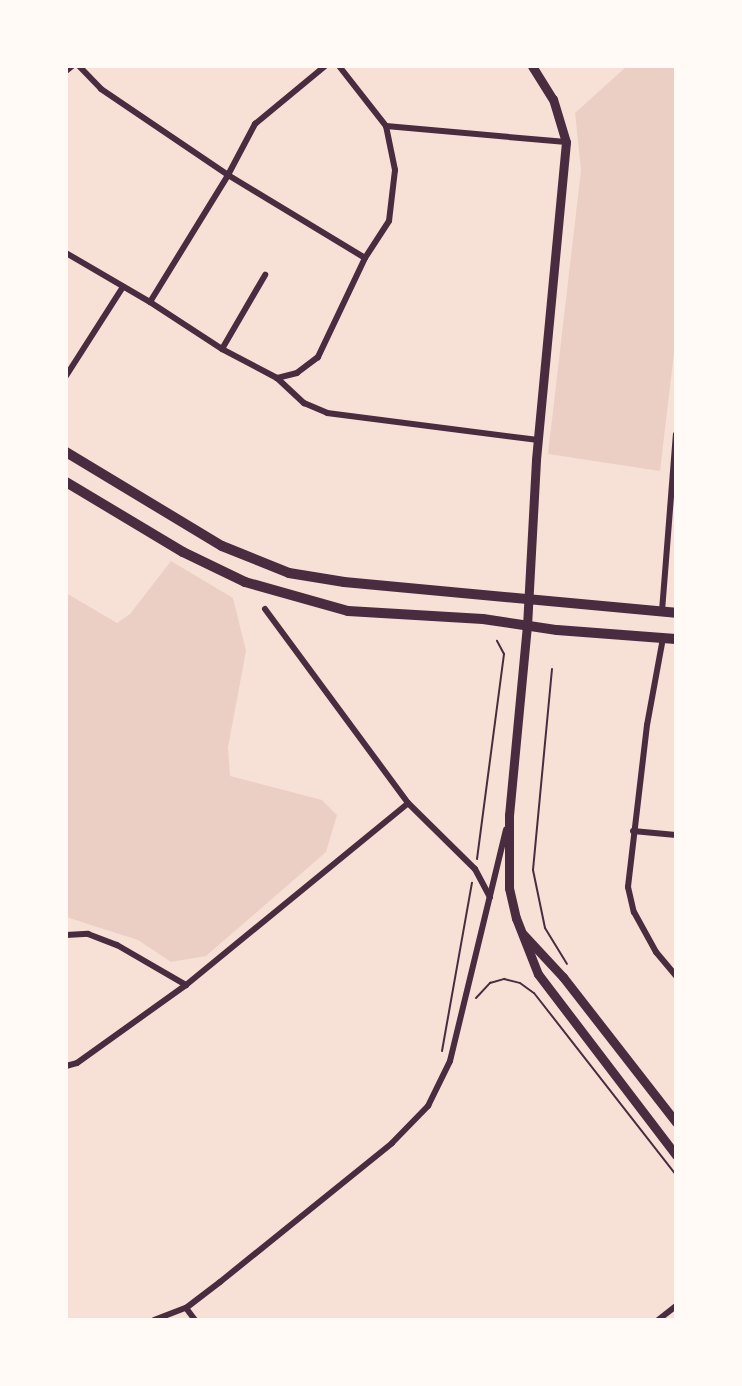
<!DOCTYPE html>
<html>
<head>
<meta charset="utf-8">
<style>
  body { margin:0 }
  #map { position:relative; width:742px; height:1386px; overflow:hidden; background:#f7e1d7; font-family:"Archivo Narrow",sans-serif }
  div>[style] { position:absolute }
  .green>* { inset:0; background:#ebcfc5 }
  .path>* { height:2px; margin:-1px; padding:0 1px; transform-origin:1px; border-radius:1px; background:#4a2c40 }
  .minor>* { height:6px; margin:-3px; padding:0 3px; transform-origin:3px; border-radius:3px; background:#4a2c40 }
  .tertiary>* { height:9px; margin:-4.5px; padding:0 4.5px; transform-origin:4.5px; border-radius:4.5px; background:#4a2c40 }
  .secondary>* { height:10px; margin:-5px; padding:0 5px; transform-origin:5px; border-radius:5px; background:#4a2c40 }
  span { translate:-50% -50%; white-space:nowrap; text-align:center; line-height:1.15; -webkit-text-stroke:4.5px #fffaf5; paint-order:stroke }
  .frame { position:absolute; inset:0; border:68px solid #fffaf5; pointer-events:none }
</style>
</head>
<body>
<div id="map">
  <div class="green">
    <i style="clip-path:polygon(627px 66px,676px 66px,676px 336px,660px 471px,548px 454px,581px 170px,575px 113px)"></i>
    <i style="clip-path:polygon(171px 561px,233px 598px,246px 651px,228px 747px,230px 776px,322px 800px,337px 815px,326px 852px,206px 956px,171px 962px,138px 940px,66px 917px,66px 593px,117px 623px,130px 614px)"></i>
  </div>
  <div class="path">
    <i style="left:552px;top:669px;width:202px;rotate:95.4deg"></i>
    <i style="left:533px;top:870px;width:59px;rotate:78.3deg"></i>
    <i style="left:545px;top:928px;width:42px;rotate:58.6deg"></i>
    <i style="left:477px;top:859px;width:207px;rotate:-82.5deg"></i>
    <i style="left:504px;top:654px;width:15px;rotate:-118deg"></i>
    <i style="left:476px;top:998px;width:21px;rotate:-47deg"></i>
    <i style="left:490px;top:983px;width:15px;rotate:-16deg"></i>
    <i style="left:504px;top:979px;width:16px;rotate:14deg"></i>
    <i style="left:520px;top:983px;width:17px;rotate:36deg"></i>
    <i style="left:534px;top:993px;width:231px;rotate:52deg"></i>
    <i style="left:442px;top:1051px;width:171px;rotate:-79.9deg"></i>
  </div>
  <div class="minor">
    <i style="left:79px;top:66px;width:32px;rotate:46deg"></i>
    <i style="left:101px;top:89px;width:153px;rotate:34.1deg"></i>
    <i style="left:228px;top:175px;width:160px;rotate:31.2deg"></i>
    <i style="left:365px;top:258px;width:110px;rotate:115.4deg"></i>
    <i style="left:318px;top:357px;width:26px;rotate:143deg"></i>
    <i style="left:297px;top:373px;width:21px;rotate:166deg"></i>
    <i style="left:277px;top:378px;width:62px;rotate:-152.2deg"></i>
    <i style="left:222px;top:349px;width:86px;rotate:-146.9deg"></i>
    <i style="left:150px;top:302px;width:149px;rotate:-58.4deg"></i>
    <i style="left:228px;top:175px;width:58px;rotate:-62.1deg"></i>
    <i style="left:255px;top:124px;width:91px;rotate:-39.6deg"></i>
    <i style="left:339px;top:66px;width:76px;rotate:51.9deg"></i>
    <i style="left:386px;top:126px;width:45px;rotate:78.4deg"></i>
    <i style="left:395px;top:170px;width:51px;rotate:96.7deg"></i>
    <i style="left:389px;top:221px;width:44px;rotate:123deg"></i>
    <i style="left:66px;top:71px;width:8px;rotate:-40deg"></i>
    <i style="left:386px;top:126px;width:181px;rotate:5.1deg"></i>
    <i style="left:66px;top:253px;width:97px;rotate:30.3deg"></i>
    <i style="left:222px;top:349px;width:86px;rotate:-59.8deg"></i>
    <i style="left:66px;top:376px;width:106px;rotate:-57.4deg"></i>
    <i style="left:277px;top:378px;width:37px;rotate:43deg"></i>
    <i style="left:304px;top:403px;width:25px;rotate:23deg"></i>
    <i style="left:327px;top:413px;width:213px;rotate:7.3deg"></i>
    <i style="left:265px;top:609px;width:241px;rotate:53.6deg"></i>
    <i style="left:408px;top:803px;width:94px;rotate:44.6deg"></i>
    <i style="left:475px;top:869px;width:32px;rotate:62deg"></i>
    <i style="left:662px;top:611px;width:177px;rotate:-85.5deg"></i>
    <i style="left:663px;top:638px;width:88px;rotate:100.4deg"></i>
    <i style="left:647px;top:725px;width:163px;rotate:96.7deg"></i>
    <i style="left:628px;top:887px;width:26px;rotate:77deg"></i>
    <i style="left:634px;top:912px;width:46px;rotate:61.2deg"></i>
    <i style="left:656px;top:952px;width:31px;rotate:50deg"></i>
    <i style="left:633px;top:831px;width:43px;rotate:5.3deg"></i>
    <i style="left:66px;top:935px;width:22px;rotate:-3deg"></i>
    <i style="left:88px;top:934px;width:31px;rotate:21deg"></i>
    <i style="left:117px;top:945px;width:80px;rotate:30.1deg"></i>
    <i style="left:66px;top:1066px;width:11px;rotate:-15deg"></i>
    <i style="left:77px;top:1063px;width:134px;rotate:-35.6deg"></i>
    <i style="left:186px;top:985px;width:287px;rotate:-39.3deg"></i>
    <i style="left:186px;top:1308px;width:15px;rotate:53deg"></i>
    <i style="left:154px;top:1320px;width:34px;rotate:-21deg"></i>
    <i style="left:186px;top:1308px;width:43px;rotate:-37.4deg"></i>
    <i style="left:220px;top:1282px;width:221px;rotate:-38.9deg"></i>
    <i style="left:392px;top:1143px;width:52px;rotate:-45.8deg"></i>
    <i style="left:428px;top:1106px;width:50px;rotate:-63.9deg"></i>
    <i style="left:450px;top:1061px;width:238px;rotate:-76.4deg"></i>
    <i style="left:658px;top:1320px;width:23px;rotate:-38deg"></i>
  </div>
  <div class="tertiary">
    <i style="left:532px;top:66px;width:39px;rotate:58deg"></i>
    <i style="left:553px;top:99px;width:45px;rotate:73.2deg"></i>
    <i style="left:566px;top:142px;width:319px;rotate:95.4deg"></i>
    <i style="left:536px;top:460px;width:165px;rotate:93.1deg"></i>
    <i style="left:527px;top:625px;width:191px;rotate:95.4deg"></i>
    <i style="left:509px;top:815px;width:73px;rotate:90deg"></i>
    <i style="left:509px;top:888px;width:31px;rotate:77deg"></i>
    <i style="left:516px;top:918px;width:60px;rotate:68.6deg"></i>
    <i style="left:538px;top:974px;width:228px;rotate:52.7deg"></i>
    <i style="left:523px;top:934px;width:59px;rotate:47.1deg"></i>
    <i style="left:563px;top:977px;width:184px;rotate:52.1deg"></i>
  </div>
  <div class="secondary">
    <i style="left:66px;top:452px;width:182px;rotate:31.1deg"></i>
    <i style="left:222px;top:546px;width:72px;rotate:21.9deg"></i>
    <i style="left:289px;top:573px;width:56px;rotate:9.3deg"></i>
    <i style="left:344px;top:582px;width:333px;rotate:5.3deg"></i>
    <i style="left:66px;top:482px;width:136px;rotate:30.9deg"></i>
    <i style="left:183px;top:552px;width:69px;rotate:25.8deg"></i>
    <i style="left:245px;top:582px;width:107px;rotate:15.7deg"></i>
    <i style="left:348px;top:611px;width:135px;rotate:3.4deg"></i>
    <i style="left:483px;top:619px;width:75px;rotate:8.5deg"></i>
    <i style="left:557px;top:630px;width:119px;rotate:4.3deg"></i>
  </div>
  <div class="frame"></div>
</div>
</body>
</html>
